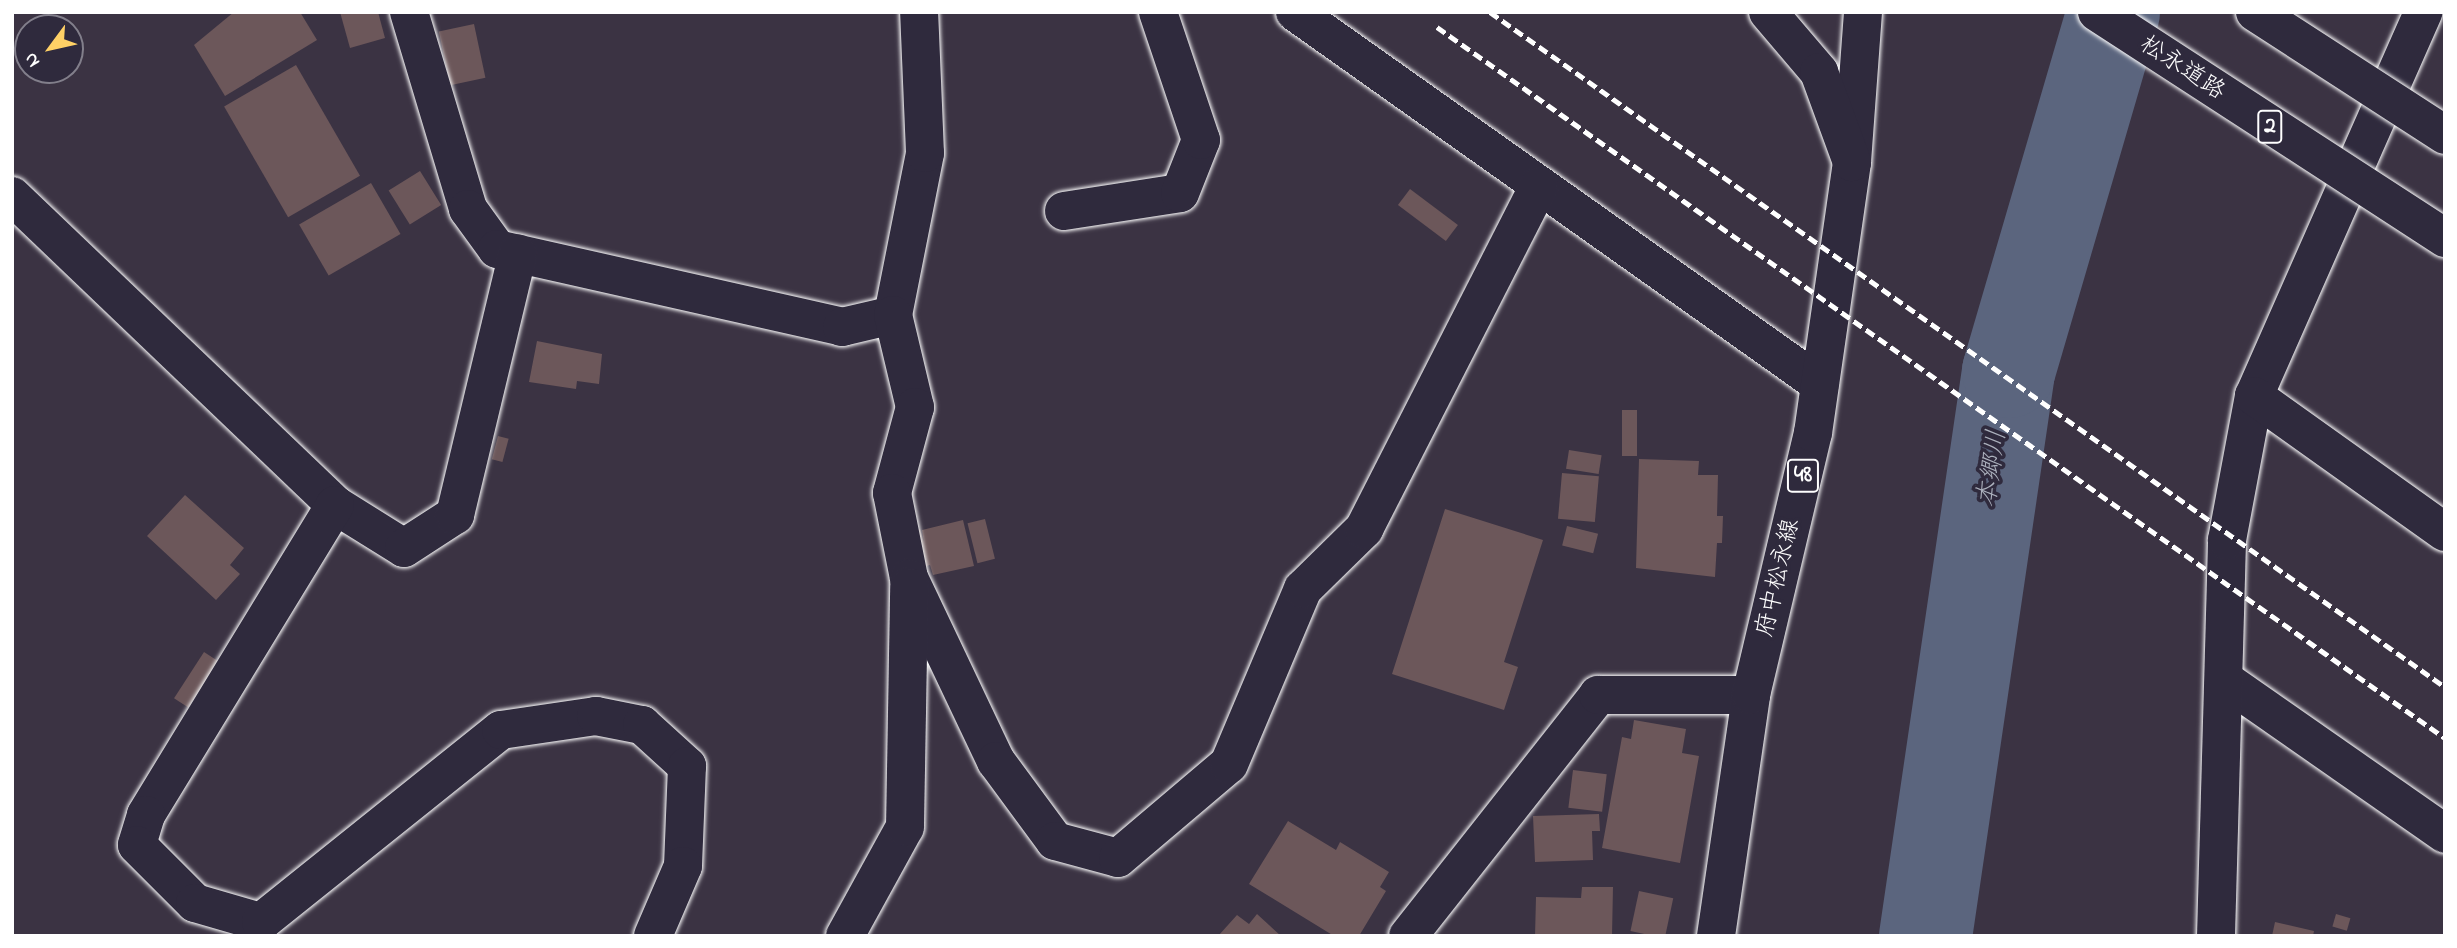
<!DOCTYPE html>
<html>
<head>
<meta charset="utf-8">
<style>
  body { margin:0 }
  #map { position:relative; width:2457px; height:948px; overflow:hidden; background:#3b3343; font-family:"Indie Flower","Klee One",sans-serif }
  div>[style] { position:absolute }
  .river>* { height:93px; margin:-46.5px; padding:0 46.5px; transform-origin:46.5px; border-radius:46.5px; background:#5b657e }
  .building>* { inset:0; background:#6c575a; transform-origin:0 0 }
  .roads { filter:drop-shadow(0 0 2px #fff) drop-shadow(0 0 2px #fff) }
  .minor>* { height:38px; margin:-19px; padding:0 19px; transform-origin:19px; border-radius:19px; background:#2f2a3d }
  .major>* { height:38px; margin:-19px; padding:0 19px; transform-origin:19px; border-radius:19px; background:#2f2a3d }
  .highway>* { height:38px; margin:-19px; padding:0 19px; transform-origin:19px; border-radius:19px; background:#2f2a3d }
  .rail>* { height:5px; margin-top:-2.5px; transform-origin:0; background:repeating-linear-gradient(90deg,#fff 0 10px,transparent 0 15px) }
  .bridges { filter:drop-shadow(0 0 2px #fff) drop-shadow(0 0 2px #fff) }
  .highway-bridge>* { height:38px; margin:-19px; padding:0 19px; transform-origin:19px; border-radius:19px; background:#2f2a3d }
  span { translate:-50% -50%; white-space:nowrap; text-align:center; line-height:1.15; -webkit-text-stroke:7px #2f2a3d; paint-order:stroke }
  .shield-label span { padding:2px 5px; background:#2f2a3d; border:2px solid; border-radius:5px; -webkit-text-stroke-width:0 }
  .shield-label { font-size:23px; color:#fff; font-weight:700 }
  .street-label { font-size:24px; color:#fff }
  .water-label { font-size:26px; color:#adb2be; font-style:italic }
  .frame { position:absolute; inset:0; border:14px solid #fff; pointer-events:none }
  .north { position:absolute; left:14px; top:14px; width:70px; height:70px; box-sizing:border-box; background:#2f2a3d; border:2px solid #827f8b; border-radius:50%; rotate:237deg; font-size:19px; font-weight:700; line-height:28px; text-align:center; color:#fff }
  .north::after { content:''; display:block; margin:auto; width:24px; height:32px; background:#ffd166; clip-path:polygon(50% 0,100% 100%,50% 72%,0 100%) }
</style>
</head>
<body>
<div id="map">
  <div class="river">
    <i style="left:1925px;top:936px;width:571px;rotate:-81.64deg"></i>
    <i style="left:2008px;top:371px;width:374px;rotate:-73.7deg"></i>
  </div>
  <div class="building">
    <i style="clip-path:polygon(234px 12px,300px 12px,317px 40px,225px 96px,194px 45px)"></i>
    <i style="clip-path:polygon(340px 12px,378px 12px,385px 38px,350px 48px)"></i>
    <i style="left:474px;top:24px;width:55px;height:36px;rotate:78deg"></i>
    <i style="left:296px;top:65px;width:128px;height:83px;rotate:60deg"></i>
    <i style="left:420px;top:171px;width:40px;height:37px;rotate:58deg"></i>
    <i style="left:371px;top:183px;width:59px;height:83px;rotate:60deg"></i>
    <i style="left:1410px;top:189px;width:60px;height:20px;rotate:37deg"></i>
    <i style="clip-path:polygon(537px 341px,602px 354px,599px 384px,577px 381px,576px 389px,529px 382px)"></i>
    <i style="left:1622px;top:410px;width:15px;height:46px"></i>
    <i style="left:498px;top:436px;width:11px;height:24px;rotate:15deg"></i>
    <i style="left:1569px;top:450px;width:33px;height:19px;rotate:9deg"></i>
    <i style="clip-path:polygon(1639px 459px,1699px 461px,1698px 475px,1718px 475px,1717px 516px,1723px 516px,1722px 543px,1717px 543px,1715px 577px,1636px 568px)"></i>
    <i style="left:1562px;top:473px;width:37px;height:46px;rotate:5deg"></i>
    <i style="clip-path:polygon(185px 495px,244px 548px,230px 565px,240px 574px,216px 600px,147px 536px)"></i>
    <i style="clip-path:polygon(1445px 509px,1543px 540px,1504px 662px,1518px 667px,1504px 710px,1392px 674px)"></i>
    <i style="left:985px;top:519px;width:41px;height:18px;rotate:76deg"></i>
    <i style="clip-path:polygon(963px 520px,974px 566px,933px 575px,930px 565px,915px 569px,906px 533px,920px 529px,924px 543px,922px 530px)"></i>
    <i style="left:1567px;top:526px;width:32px;height:20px;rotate:14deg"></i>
    <i style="left:204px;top:652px;width:17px;height:55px;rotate:33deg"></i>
    <i style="clip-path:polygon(1634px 720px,1686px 729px,1682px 753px,1699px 756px,1680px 863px,1602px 848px,1622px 737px,1631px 739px)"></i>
    <i style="left:1573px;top:770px;width:34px;height:38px;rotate:7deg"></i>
    <i style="clip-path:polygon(1599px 814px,1600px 831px,1592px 831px,1593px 860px,1535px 862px,1533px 816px)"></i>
    <i style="clip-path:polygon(1288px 821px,1336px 850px,1340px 842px,1389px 872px,1380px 887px,1386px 891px,1359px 936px,1334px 936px,1249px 884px)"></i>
    <i style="clip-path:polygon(1582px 887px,1613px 887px,1612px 936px,1535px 936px,1536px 897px,1581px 898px)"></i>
    <i style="left:1639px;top:891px;width:35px;height:41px;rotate:12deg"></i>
    <i style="clip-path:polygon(1257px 914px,1281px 936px,1219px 935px,1237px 915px,1249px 924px)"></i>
    <i style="left:2336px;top:914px;width:15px;height:13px;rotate:16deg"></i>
    <i style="clip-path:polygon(2275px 922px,2314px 931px,2313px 936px,2272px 936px)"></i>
  </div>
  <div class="roads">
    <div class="minor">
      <i style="left:409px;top:12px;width:206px;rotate:73.3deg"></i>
      <i style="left:468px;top:209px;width:49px;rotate:54.1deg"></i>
      <i style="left:497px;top:249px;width:354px;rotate:12.7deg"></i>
      <i style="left:842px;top:327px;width:52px;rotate:-13.2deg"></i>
      <i style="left:893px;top:315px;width:165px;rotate:-78.8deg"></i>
      <i style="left:925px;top:153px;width:141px;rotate:-92.4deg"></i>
      <i style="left:1295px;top:12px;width:643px;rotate:35.32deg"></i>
      <i style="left:12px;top:196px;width:447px;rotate:43.7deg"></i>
      <i style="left:335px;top:505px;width:81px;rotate:31.9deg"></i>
      <i style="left:404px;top:548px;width:61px;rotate:-32.9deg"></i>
      <i style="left:455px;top:515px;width:269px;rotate:-76.5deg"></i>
      <i style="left:1064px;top:211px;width:117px;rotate:-8.8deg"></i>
      <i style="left:1180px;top:193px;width:57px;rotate:-68.4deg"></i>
      <i style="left:1201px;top:140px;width:135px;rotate:-108.6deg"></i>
      <i style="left:893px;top:315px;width:95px;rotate:76.6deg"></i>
      <i style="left:915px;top:407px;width:89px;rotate:105deg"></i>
      <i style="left:892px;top:493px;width:87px;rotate:78.7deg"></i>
      <i style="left:909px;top:578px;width:203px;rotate:64.6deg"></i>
      <i style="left:996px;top:761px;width:99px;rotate:53.6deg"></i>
      <i style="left:1055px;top:841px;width:65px;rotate:15.1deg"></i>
      <i style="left:1118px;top:858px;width:145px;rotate:-40.3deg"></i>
      <i style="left:1229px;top:764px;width:190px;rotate:-67.1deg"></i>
      <i style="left:1303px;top:589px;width:86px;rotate:-44.5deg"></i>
      <i style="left:1364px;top:529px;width:385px;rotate:-63deg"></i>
      <i style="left:335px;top:505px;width:363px;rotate:121.4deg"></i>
      <i style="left:146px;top:815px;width:31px;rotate:107deg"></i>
      <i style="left:137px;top:845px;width:82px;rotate:45deg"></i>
      <i style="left:195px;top:903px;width:69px;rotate:16.1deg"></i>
      <i style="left:261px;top:922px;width:307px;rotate:-38.7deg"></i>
      <i style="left:501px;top:730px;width:96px;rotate:-8.4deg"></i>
      <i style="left:596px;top:716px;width:47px;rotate:11.1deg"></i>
      <i style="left:642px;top:725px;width:61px;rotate:42.3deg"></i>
      <i style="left:687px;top:766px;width:100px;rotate:92.3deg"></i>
      <i style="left:683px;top:866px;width:76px;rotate:113.2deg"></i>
      <i style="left:2226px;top:681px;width:267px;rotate:34.9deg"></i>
      <i style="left:845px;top:936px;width:124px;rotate:-61.2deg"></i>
      <i style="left:905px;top:827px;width:240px;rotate:-89deg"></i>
      <i style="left:1408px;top:936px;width:307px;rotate:-51.7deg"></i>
      <i style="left:1598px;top:695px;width:153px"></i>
      <i style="left:2216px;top:936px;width:396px;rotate:-88.4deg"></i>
      <i style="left:2227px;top:540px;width:147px;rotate:-79.4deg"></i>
      <i style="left:2254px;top:396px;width:420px;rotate:-66.2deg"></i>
    </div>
    <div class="major">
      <i style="left:1716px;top:936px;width:244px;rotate:-81.7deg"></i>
      <i style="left:1751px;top:695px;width:269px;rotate:-76.7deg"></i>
      <i style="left:1813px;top:433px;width:274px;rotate:-81.8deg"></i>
      <i style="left:1852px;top:162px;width:150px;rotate:-85.8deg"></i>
    </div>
    <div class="highway">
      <i style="left:1768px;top:12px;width:79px;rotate:49.6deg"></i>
      <i style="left:1819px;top:72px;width:96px;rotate:69.9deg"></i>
      <i style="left:2254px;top:396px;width:234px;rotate:35.5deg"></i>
    </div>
  </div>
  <div class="rail">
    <i style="left:1490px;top:12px;width:1169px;rotate:35.25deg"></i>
    <i style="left:1437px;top:27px;width:1234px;rotate:35.2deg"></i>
  </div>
  <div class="bridges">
    <div class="highway-bridge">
      <i style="left:2097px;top:12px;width:415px;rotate:33deg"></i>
      <i style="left:2255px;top:12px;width:226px;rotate:32.9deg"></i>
    </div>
  </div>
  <div class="shield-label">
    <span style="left:2270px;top:127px">2</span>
    <span style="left:1803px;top:476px">48</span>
  </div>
  <div class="street-label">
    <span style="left:2182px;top:69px;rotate:33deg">松永道路</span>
    <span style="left:1779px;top:578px;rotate:-77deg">府中松永線</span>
  </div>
  <div class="water-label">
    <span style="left:1994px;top:469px;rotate:-82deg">本郷川</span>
  </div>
  <div class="frame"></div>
  <div class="north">N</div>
</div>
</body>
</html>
